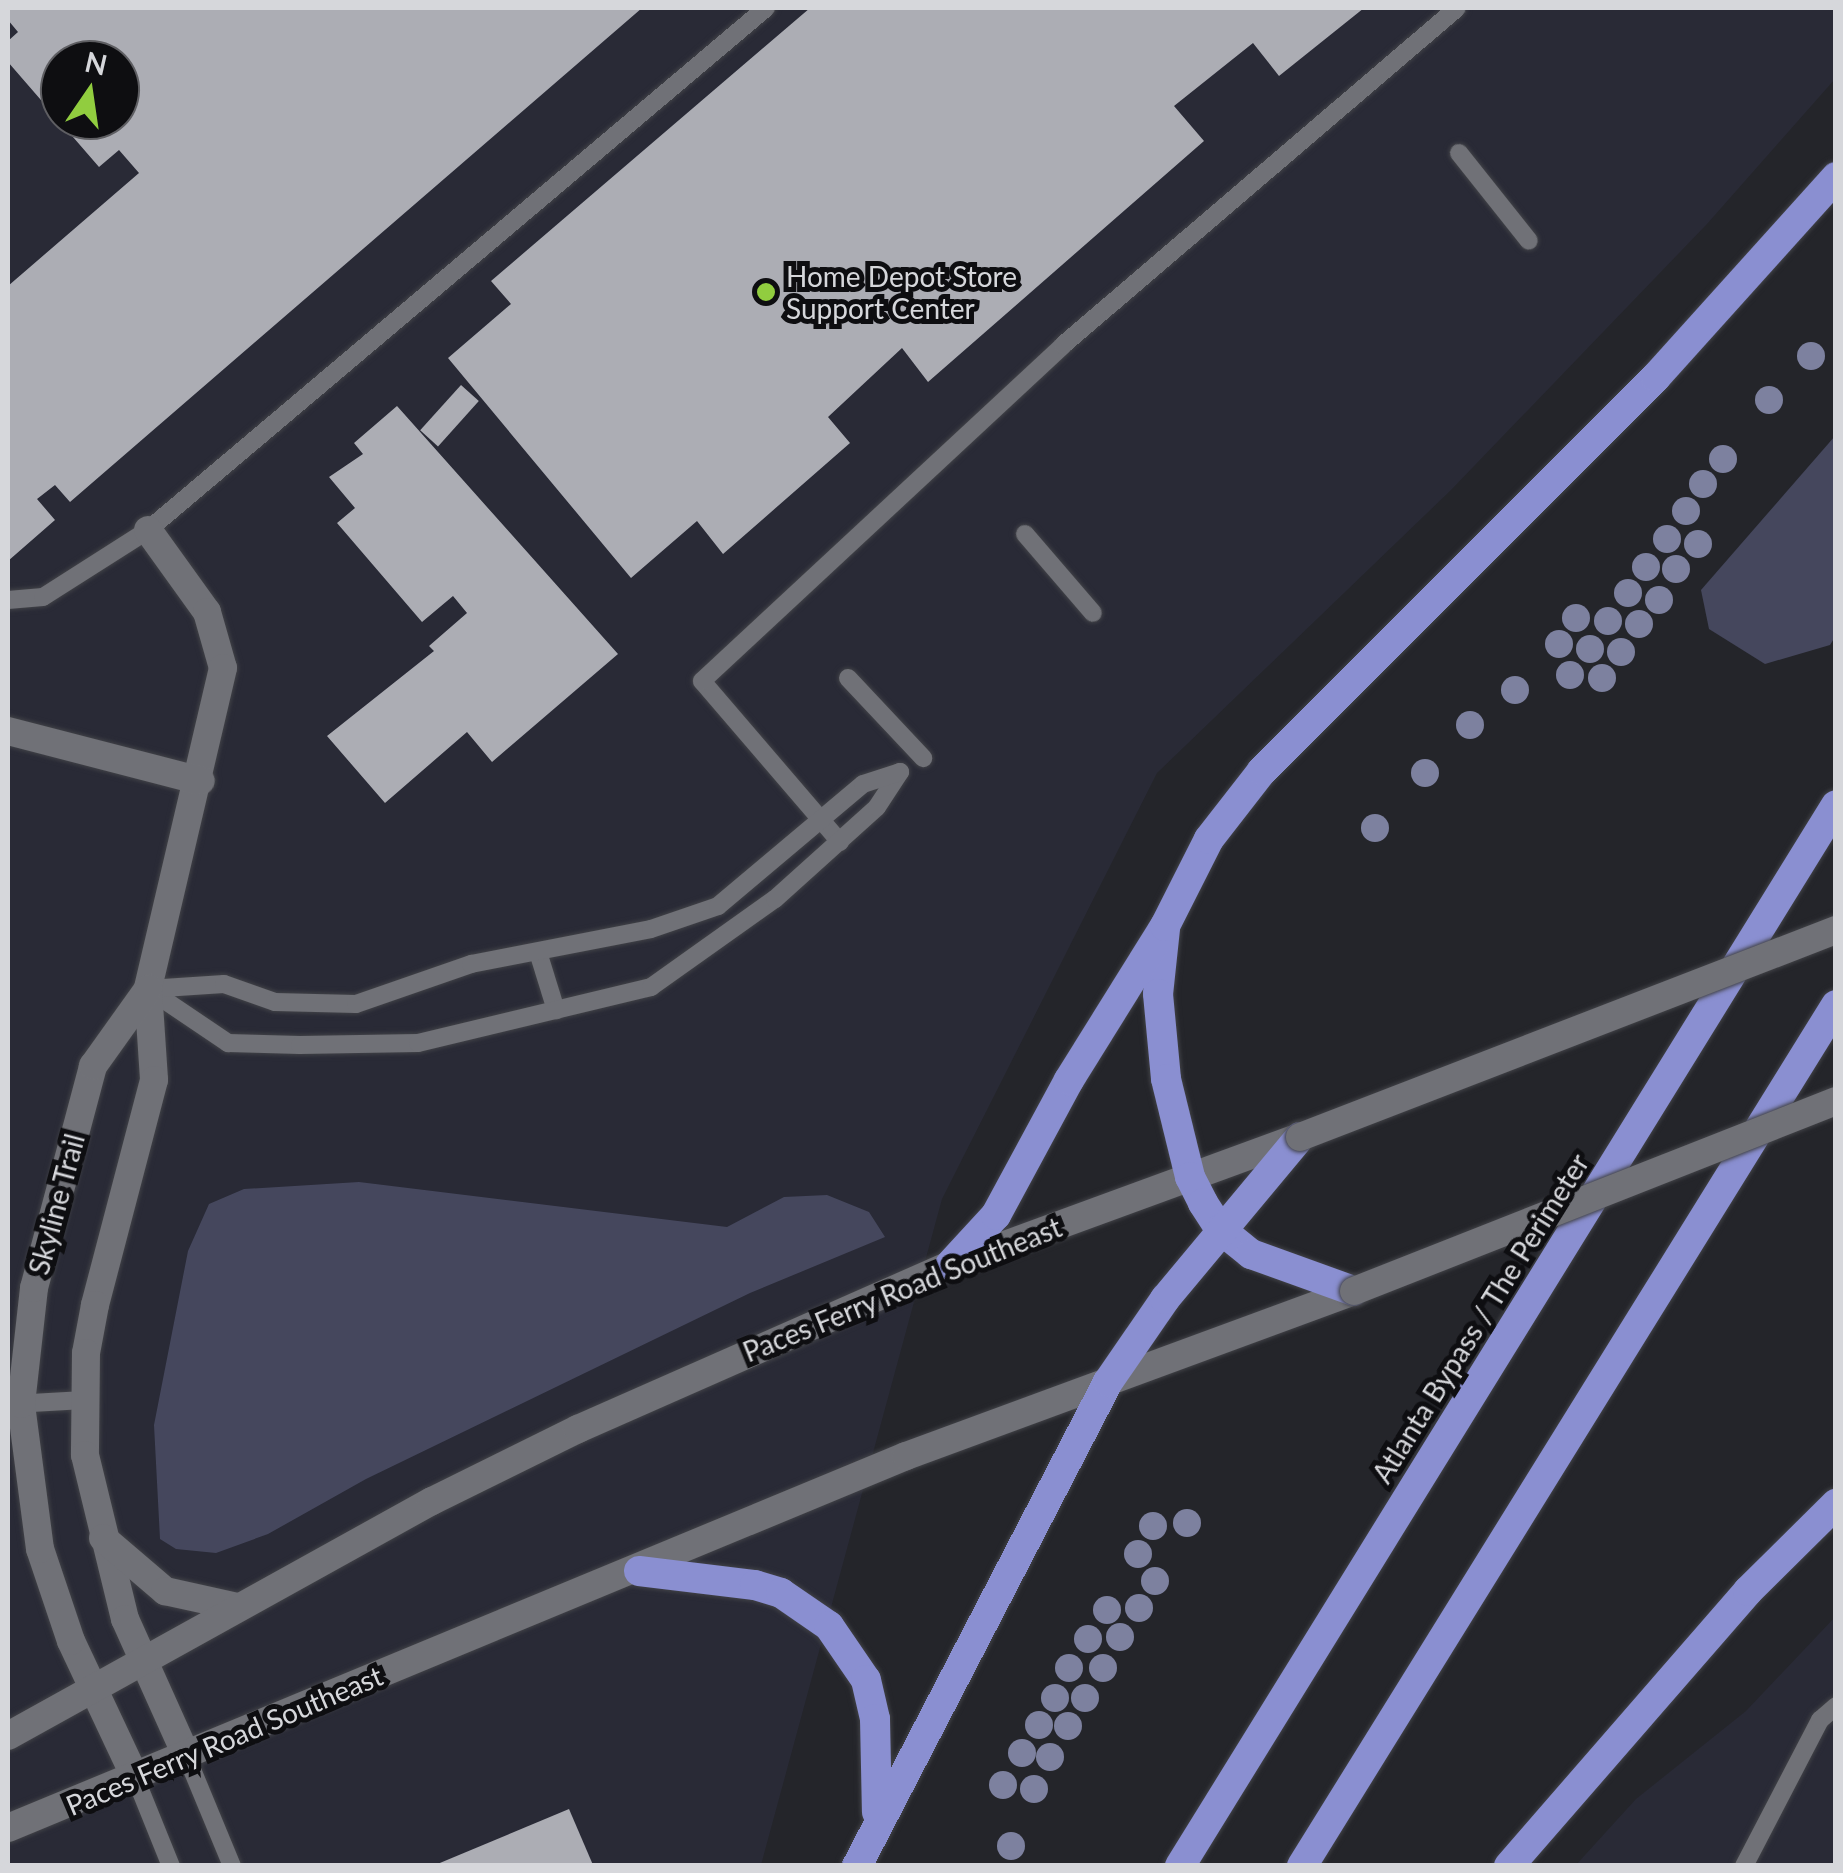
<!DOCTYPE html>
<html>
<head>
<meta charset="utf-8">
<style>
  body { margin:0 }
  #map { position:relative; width:1843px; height:1873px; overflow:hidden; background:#24252a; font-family:Lato,sans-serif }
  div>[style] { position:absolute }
  .built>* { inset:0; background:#292a36 }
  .green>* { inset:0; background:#45475d }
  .building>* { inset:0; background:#acadb4; transform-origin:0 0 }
  .roads { filter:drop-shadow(0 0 2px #414247) drop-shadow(0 0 2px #414247) }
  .service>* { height:18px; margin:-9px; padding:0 9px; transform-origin:9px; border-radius:9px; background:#707177 }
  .minor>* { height:28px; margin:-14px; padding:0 14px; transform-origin:14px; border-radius:14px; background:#707177 }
  .secondary>* { height:28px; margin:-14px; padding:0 14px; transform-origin:14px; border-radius:14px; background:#707177 }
  .motorway>* { height:30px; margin:-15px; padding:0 15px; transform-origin:15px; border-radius:15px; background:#8a8fd1 }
  .bridges { filter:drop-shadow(0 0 2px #414247) drop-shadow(0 0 2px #414247) }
  .secondary-bridge>* { height:28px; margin:-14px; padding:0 14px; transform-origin:14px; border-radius:14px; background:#707177 }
  .trees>* { width:28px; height:28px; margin:-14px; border-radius:50%; background:#7d819f }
  .dots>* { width:28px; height:28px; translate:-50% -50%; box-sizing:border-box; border:5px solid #0e0e11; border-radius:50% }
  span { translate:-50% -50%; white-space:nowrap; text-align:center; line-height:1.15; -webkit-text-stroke:10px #0e0e11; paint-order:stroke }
  .poi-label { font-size:28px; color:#d6d7db }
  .left { translate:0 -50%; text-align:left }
  .street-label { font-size:28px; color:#d6d7db }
  .frame { position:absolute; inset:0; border:10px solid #d6d7db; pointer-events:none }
  .north { position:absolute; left:40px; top:40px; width:100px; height:100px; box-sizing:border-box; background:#0e0e11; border:2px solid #5e5e62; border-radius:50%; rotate:13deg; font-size:28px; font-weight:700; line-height:40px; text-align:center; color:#d6d7db }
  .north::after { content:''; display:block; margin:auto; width:35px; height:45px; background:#91cd3f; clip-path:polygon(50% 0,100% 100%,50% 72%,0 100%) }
</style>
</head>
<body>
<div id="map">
  <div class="built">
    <i style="clip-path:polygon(evenodd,8px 8px,1835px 8px,1835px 79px,1707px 224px,1451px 490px,1157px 773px,942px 1199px,761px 1865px,8px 1866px,8px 8px,60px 60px,120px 60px,120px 120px,60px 120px,60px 60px)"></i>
    <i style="clip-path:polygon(1835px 1617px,1835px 1865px,1575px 1866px,1636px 1799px,1746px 1711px)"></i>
  </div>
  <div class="green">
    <i style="clip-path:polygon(1835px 436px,1835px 637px,1830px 645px,1765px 664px,1709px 629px,1701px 590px)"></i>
    <i style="clip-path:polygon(359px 1182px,727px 1227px,784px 1197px,827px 1195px,869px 1212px,885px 1237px,750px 1293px,366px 1479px,268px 1534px,216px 1553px,176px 1549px,160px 1539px,154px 1425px,188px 1251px,209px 1204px,244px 1189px)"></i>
  </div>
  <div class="building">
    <i style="clip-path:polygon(evenodd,10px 8px,642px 8px,70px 502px,55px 485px,37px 499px,55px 520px,8px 561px,8px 286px,139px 173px,119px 150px,99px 167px,8px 62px,8px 41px,18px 32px,8px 20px,10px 8px,60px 60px,120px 60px,120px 120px,60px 120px,60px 60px)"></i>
    <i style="clip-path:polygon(810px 8px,1364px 8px,1279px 76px,1253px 43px,1174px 106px,1204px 141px,928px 382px,902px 348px,828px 417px,850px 443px,723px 554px,697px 521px,631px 578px,448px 358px,511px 304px,491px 281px)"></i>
    <i style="left:461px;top:385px;width:24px;height:61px;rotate:42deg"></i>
    <i style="clip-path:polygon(397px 406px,618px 654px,492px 762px,467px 732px,385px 803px,327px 736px,434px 651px,429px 646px,467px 613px,453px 596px,422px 622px,337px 523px,355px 508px,329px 477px,363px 454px,354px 443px)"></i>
    <i style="clip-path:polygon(569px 1809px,593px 1865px,435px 1865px)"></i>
  </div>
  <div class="roads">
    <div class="service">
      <i style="left:1459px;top:153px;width:112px;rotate:51.5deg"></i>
      <i style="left:1025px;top:534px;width:104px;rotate:49.3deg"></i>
      <i style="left:8px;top:600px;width:35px;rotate:-5deg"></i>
      <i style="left:43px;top:597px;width:125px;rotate:-32.5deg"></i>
      <i style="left:148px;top:530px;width:809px;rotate:-40.19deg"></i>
      <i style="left:848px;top:678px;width:110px;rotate:46.8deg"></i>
      <i style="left:840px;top:842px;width:212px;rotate:-130.6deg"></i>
      <i style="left:702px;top:681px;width:493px;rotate:-42.9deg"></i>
      <i style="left:1063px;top:345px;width:518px;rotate:-40.54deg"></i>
      <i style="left:538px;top:952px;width:61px;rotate:72.8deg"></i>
      <i style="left:148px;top:989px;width:97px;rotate:34deg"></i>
      <i style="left:228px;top:1043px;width:72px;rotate:1.6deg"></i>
      <i style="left:300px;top:1045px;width:118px;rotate:-1deg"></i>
      <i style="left:418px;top:1043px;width:240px;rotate:-13.5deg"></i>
      <i style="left:651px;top:987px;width:152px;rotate:-35.4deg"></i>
      <i style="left:775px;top:899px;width:137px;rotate:-42deg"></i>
      <i style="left:877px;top:807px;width:42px;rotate:-56.7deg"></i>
      <i style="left:148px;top:989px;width:76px;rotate:-3.8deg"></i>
      <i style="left:224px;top:984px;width:54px;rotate:19.4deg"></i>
      <i style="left:275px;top:1002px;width:81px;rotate:1.4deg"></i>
      <i style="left:356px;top:1004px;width:122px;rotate:-19.2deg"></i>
      <i style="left:471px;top:964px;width:183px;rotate:-11deg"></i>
      <i style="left:651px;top:929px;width:71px;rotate:-18.9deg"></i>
      <i style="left:718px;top:906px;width:189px;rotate:-40.1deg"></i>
      <i style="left:863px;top:784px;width:39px;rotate:-18deg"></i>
      <i style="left:14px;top:1404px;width:70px;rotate:-3.3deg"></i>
      <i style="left:186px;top:1755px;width:120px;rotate:67.5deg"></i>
      <i style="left:135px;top:1777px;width:96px;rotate:68deg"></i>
      <i style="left:1744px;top:1866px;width:165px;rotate:-62.5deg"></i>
      <i style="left:1820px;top:1720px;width:21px;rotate:-41deg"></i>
    </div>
    <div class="minor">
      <i style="left:148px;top:530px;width:101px;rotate:54.3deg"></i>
      <i style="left:207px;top:612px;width:58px;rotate:74.1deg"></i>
      <i style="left:223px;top:668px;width:330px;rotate:103.2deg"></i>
      <i style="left:148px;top:989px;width:91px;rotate:86.2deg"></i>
      <i style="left:154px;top:1080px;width:233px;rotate:104.7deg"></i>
      <i style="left:95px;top:1305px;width:49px;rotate:100.6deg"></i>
      <i style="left:86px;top:1353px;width:102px;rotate:90.6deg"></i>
      <i style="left:85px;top:1455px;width:169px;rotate:76.3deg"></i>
      <i style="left:125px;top:1619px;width:149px;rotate:65.8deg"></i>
      <i style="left:8px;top:731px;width:199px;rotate:14.5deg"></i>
      <i style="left:135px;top:1777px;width:150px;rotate:-115.2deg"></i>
      <i style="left:71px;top:1641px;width:97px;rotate:-108.6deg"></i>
      <i style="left:40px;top:1549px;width:146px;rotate:-97.5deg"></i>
      <i style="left:21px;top:1404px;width:117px;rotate:-83.6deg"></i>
      <i style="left:34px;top:1288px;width:230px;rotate:-75.1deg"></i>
      <i style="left:93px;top:1066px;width:95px;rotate:-54.5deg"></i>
    </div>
    <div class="secondary">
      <i style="left:103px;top:1538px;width:82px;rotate:40.5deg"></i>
      <i style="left:165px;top:1591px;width:75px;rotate:12.4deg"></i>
      <i style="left:8px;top:1736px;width:485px;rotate:-29deg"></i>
      <i style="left:432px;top:1501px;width:163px;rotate:-26.3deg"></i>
      <i style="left:578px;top:1429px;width:407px;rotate:-23.8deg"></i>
      <i style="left:950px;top:1265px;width:373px;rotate:-20.1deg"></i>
      <i style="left:8px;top:1828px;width:972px;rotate:-22.5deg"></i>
      <i style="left:906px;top:1456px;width:477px;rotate:-20.2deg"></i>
    </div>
    <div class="motorway">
      <i style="left:1165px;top:929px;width:65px;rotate:96.1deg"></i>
      <i style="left:1158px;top:994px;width:85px;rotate:84.6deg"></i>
      <i style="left:1166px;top:1079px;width:101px;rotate:76.2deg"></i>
      <i style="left:1190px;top:1177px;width:29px;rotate:63deg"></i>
      <i style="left:1203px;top:1203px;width:31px;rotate:57deg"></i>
      <i style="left:1220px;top:1229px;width:40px;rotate:39deg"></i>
      <i style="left:1251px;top:1254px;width:109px;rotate:19.8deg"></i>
      <i style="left:950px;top:1265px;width:68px;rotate:-47.4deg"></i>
      <i style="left:996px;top:1215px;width:153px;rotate:-61.6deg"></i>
      <i style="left:1069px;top:1080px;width:181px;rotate:-58.1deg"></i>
      <i style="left:1165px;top:926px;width:97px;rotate:-63.2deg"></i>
      <i style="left:1209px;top:839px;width:86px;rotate:-52.1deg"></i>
      <i style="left:1262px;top:771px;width:557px;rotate:-45deg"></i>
      <i style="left:1656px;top:377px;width:269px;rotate:-48deg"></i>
      <i style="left:639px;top:1571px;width:117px;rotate:6.9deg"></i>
      <i style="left:755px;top:1585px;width:27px;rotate:17deg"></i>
      <i style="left:781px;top:1593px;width:58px;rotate:34.5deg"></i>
      <i style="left:829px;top:1626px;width:65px;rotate:55.6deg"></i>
      <i style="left:866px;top:1680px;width:40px;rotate:77deg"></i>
      <i style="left:875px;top:1719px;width:93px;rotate:88.8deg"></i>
      <i style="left:857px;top:1866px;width:545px;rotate:-62.59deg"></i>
      <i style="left:1108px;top:1382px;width:101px;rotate:-55.5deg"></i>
      <i style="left:1165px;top:1299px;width:211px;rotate:-50.2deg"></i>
      <i style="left:1180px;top:1866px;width:1247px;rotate:-58.27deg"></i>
      <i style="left:1302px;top:1866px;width:1013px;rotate:-58.19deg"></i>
      <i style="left:1509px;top:1866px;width:364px;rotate:-49deg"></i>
      <i style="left:1748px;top:1591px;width:124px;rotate:-44.7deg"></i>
    </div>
  </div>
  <div class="bridges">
    <div class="secondary-bridge">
      <i style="left:1300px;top:1137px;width:575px;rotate:-21.12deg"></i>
      <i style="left:1354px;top:1291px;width:518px;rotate:-21.51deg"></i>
    </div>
  </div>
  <div class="trees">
    <i style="left:1811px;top:356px"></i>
    <i style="left:1769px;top:400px"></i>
    <i style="left:1723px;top:459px"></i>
    <i style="left:1703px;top:484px"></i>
    <i style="left:1686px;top:511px"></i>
    <i style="left:1667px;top:539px"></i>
    <i style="left:1698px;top:544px"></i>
    <i style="left:1646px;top:567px"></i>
    <i style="left:1676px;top:569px"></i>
    <i style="left:1628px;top:593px"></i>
    <i style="left:1659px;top:600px"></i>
    <i style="left:1576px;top:618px"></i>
    <i style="left:1608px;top:621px"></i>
    <i style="left:1639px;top:624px"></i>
    <i style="left:1559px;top:644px"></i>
    <i style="left:1590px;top:649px"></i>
    <i style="left:1621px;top:652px"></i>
    <i style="left:1570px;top:675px"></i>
    <i style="left:1602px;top:678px"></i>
    <i style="left:1515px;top:690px"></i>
    <i style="left:1470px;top:725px"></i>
    <i style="left:1425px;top:773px"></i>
    <i style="left:1375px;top:828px"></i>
    <i style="left:1187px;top:1523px"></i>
    <i style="left:1153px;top:1526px"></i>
    <i style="left:1138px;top:1554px"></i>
    <i style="left:1155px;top:1581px"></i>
    <i style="left:1139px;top:1608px"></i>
    <i style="left:1107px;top:1610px"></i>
    <i style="left:1120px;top:1637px"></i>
    <i style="left:1088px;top:1639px"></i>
    <i style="left:1069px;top:1668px"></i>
    <i style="left:1103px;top:1668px"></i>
    <i style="left:1055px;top:1698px"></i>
    <i style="left:1085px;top:1698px"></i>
    <i style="left:1039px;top:1725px"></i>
    <i style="left:1068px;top:1726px"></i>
    <i style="left:1022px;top:1753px"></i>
    <i style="left:1050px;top:1757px"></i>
    <i style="left:1003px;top:1785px"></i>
    <i style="left:1034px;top:1789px"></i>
    <i style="left:1011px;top:1846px"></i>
  </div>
  <div class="dots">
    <i style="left:766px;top:292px;background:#91cd3f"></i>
  </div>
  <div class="poi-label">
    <span class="left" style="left:786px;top:292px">Home Depot Store<br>Support Center</span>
  </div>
  <div class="street-label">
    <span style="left:56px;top:1204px;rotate:-75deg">Skyline Trail</span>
    <span style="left:902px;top:1289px;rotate:-22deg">Paces Ferry Road Southeast</span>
    <span style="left:1480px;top:1318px;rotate:-58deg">Atlanta Bypass / The Perimeter</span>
    <span style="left:224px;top:1740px;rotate:-23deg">Paces Ferry Road Southeast</span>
  </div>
  <div class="frame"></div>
  <div class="north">N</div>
</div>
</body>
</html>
